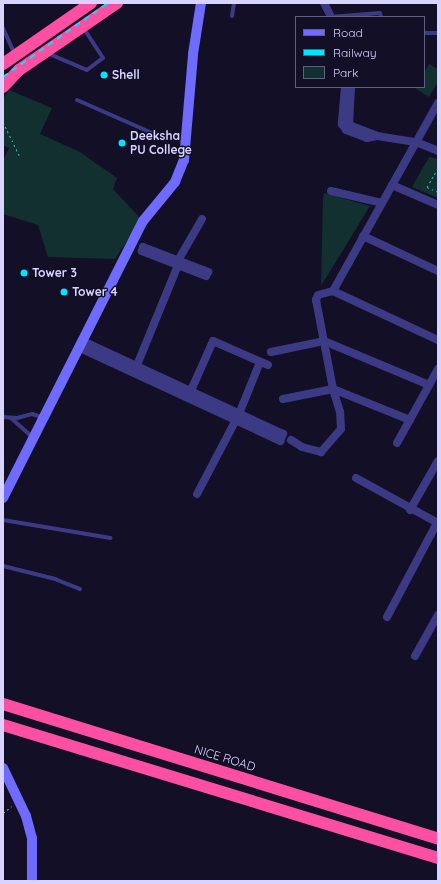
<!DOCTYPE html>
<html>
<head>
<meta charset="utf-8">
<style>
  body { margin:0 }
  #map { position:relative; width:441px; height:884px; overflow:hidden; background:#130f26; font-family:Quicksand,sans-serif }
  div>[style] { position:absolute }
  .green>* { inset:0; background:#12302f }
  .path>* { height:1px; margin-top:-0.5px; transform-origin:0; background:repeating-linear-gradient(90deg,#2fb8b0 0 2px,transparent 0 5px) }
  .lane>* { height:4px; margin:-2px; padding:0 2px; transform-origin:2px; border-radius:2px; background:#3d3a85 }
  .street>* { height:8px; margin:-4px; padding:0 4px; transform-origin:4px; border-radius:4px; background:#3d3a85 }
  .secondary>* { height:10px; margin:-5px; padding:0 5px; transform-origin:5px; border-radius:5px; background:#6f6bff }
  .highway>* { height:12px; margin:-6px; padding:0 6px; transform-origin:6px; border-radius:6px; background:#ff4fa3 }
  .rail>* { height:2px; margin-top:-1px; transform-origin:0; background:repeating-linear-gradient(90deg,#00e5ff 0 6px,transparent 0 11px) }
  .dots>* { width:11px; height:11px; translate:-50% -50%; box-sizing:border-box; border:2px solid #130f26; border-radius:50% }
  span { translate:-50% -50%; white-space:nowrap; text-align:center; line-height:1.15; -webkit-text-stroke:3px #130f26; paint-order:stroke }
  .poi-label { font-size:12px; color:#d9d4ff; font-weight:700 }
  .left { translate:0 -50%; text-align:left }
  .street-label { font-size:12px; color:#d9d4ff }
  .frame { position:absolute; inset:0; border:4px solid #d9d4ff; pointer-events:none }
  .legend { position:absolute; left:295px; top:16px; width:130px; height:72px; box-sizing:border-box; background:#130f26; border:1px solid #625e7d; margin:0; padding:5px 7px; list-style:none; font-size:12px; color:#d9d4ff }
  .legend li { display:flex; align-items:center; gap:8px; height:20px }
  .legend b { width:20px; border:1px solid #625e7d }
</style>
</head>
<body>
<div id="map">
  <div class="green">
    <i style="clip-path:polygon(429px 64px,438px 69px,438px 82px,429px 97px,415px 88px,424px 87px,424px 73px)"></i>
    <i style="clip-path:polygon(9px 90px,52px 108px,40px 134px,80px 152px,117px 178px,113px 189px,141px 219px,115px 259px,48px 257px,38px 225px,3px 214px,3px 160px,9px 148px,3px 145px,3px 99px)"></i>
    <i style="clip-path:polygon(429px 157px,438px 159px,438px 198px,412px 187px)"></i>
    <i style="clip-path:polygon(324px 193px,370px 206px,321px 286px,323px 197px)"></i>
  </div>
  <div class="path">
    <i style="left:3px;top:122px;width:37px;rotate:64deg"></i>
    <i style="left:438px;top:168px;width:22px;rotate:120deg"></i>
    <i style="left:427px;top:187px;width:12px;rotate:24deg"></i>
    <i style="left:3px;top:813px;width:11px;rotate:-38deg"></i>
  </div>
  <div class="lane">
    <i style="left:232px;top:16px;width:13px;rotate:-81deg"></i>
    <i style="left:330px;top:17px;width:50px;rotate:-4.6deg"></i>
    <i style="left:380px;top:13px;width:4px;rotate:76deg"></i>
    <i style="left:3px;top:28px;width:30px;rotate:66deg"></i>
    <i style="left:424px;top:33px;width:14px"></i>
    <i style="left:47px;top:53px;width:43px;rotate:23deg"></i>
    <i style="left:87px;top:70px;width:20px;rotate:-37deg"></i>
    <i style="left:103px;top:58px;width:37px;rotate:-123deg"></i>
    <i style="left:77px;top:100px;width:82px;rotate:23.7deg"></i>
    <i style="left:152px;top:133px;width:35px;rotate:13deg"></i>
    <i style="left:3px;top:417px;width:14px;rotate:4deg"></i>
    <i style="left:17px;top:418px;width:16px;rotate:-15deg"></i>
    <i style="left:32px;top:414px;width:13px;rotate:18deg"></i>
    <i style="left:11px;top:418px;width:30px;rotate:42deg"></i>
    <i style="left:3px;top:520px;width:109px;rotate:9.5deg"></i>
    <i style="left:3px;top:566px;width:54px;rotate:14deg"></i>
    <i style="left:55px;top:579px;width:27px;rotate:22deg"></i>
  </div>
  <div class="street">
    <i style="left:324px;top:3px;width:16px;rotate:63deg"></i>
    <i style="left:345px;top:87px;width:37px;rotate:95deg"></i>
    <i style="left:342px;top:124px;width:7px;rotate:56deg"></i>
    <i style="left:346px;top:130px;width:22px;rotate:21deg"></i>
    <i style="left:367px;top:138px;width:10px;rotate:-11deg"></i>
    <i style="left:377px;top:136px;width:39px;rotate:9deg"></i>
    <i style="left:416px;top:142px;width:24px;rotate:22deg"></i>
    <i style="left:351px;top:87px;width:38px;rotate:93deg"></i>
    <i style="left:349px;top:125px;width:30px;rotate:21deg"></i>
    <i style="left:438px;top:103px;width:215px;rotate:119.2deg"></i>
    <i style="left:333px;top:291px;width:116px;rotate:25deg"></i>
    <i style="left:392px;top:185px;width:50px;rotate:23.5deg"></i>
    <i style="left:331px;top:191px;width:52px;rotate:13.2deg"></i>
    <i style="left:363px;top:236px;width:83px;rotate:25deg"></i>
    <i style="left:143px;top:247px;width:70px;rotate:21deg"></i>
    <i style="left:208px;top:272px;width:4px;rotate:117deg"></i>
    <i style="left:206px;top:276px;width:69px;rotate:-158.7deg"></i>
    <i style="left:142px;top:251px;width:4px;rotate:-76deg"></i>
    <i style="left:176px;top:264px;width:52px;rotate:-60deg"></i>
    <i style="left:80px;top:348px;width:221px;rotate:24.9deg"></i>
    <i style="left:280px;top:441px;width:8px;rotate:-67deg"></i>
    <i style="left:283px;top:434px;width:221px;rotate:-155.1deg"></i>
    <i style="left:271px;top:352px;width:54px;rotate:-11.7deg"></i>
    <i style="left:324px;top:341px;width:114px;rotate:22.7deg"></i>
    <i style="left:135px;top:370px;width:113px;rotate:-67.7deg"></i>
    <i style="left:189px;top:395px;width:59px;rotate:-66deg"></i>
    <i style="left:213px;top:341px;width:60px;rotate:23.6deg"></i>
    <i style="left:283px;top:399px;width:51px;rotate:-11.3deg"></i>
    <i style="left:333px;top:389px;width:83px;rotate:21.9deg"></i>
    <i style="left:291px;top:440px;width:13px;rotate:32deg"></i>
    <i style="left:302px;top:447px;width:20px;rotate:15deg"></i>
    <i style="left:321px;top:452px;width:30px;rotate:-49deg"></i>
    <i style="left:341px;top:429px;width:17px;rotate:-93deg"></i>
    <i style="left:340px;top:412px;width:24px;rotate:-107deg"></i>
    <i style="left:333px;top:389px;width:91px;rotate:-100.8deg"></i>
    <i style="left:316px;top:300px;width:5px;rotate:-68deg"></i>
    <i style="left:318px;top:295px;width:16px;rotate:-15deg"></i>
    <i style="left:397px;top:443px;width:85px;rotate:-61deg"></i>
    <i style="left:356px;top:478px;width:94px;rotate:28.8deg"></i>
    <i style="left:197px;top:494px;width:90px;rotate:-62.3deg"></i>
    <i style="left:239px;top:414px;width:56px;rotate:-68deg"></i>
    <i style="left:410px;top:510px;width:56px;rotate:-60.3deg"></i>
    <i style="left:387px;top:617px;width:106px;rotate:-62deg"></i>
    <i style="left:415px;top:656px;width:47px;rotate:-60.7deg"></i>
  </div>
  <div class="secondary">
    <i style="left:3px;top:498px;width:310px;rotate:-63.2deg"></i>
    <i style="left:143px;top:221px;width:50px;rotate:-50.6deg"></i>
    <i style="left:175px;top:182px;width:24px;rotate:-68deg"></i>
    <i style="left:184px;top:160px;width:106px;rotate:-85.1deg"></i>
    <i style="left:193px;top:54px;width:52px;rotate:-81.1deg"></i>
    <i style="left:3px;top:768px;width:53px;rotate:64.4deg"></i>
    <i style="left:26px;top:816px;width:23px;rotate:75deg"></i>
    <i style="left:32px;top:838px;width:43px;rotate:90deg"></i>
  </div>
  <div class="highway">
    <i style="left:3px;top:64px;width:107px;rotate:-34.7deg"></i>
    <i style="left:3px;top:87px;width:23px;rotate:-47deg"></i>
    <i style="left:19px;top:70px;width:119px;rotate:-34.4deg"></i>
    <i style="left:3px;top:704px;width:455px;rotate:17.2deg"></i>
    <i style="left:3px;top:725px;width:455px;rotate:17deg"></i>
  </div>
  <div class="rail">
    <i style="left:3px;top:77px;width:128px;rotate:-35.2deg"></i>
  </div>
  <div class="dots">
    <i style="left:104px;top:75px;background:#00e5ff"></i>
    <i style="left:122px;top:143px;background:#00e5ff"></i>
    <i style="left:24px;top:273px;background:#00e5ff"></i>
    <i style="left:64px;top:292px;background:#00e5ff"></i>
  </div>
  <div class="poi-label">
    <span class="left" style="left:112px;top:75px">Shell</span>
    <span class="left" style="left:130px;top:143px">Deeksha<br>PU College</span>
    <span class="left" style="left:32px;top:273px">Tower 3</span>
    <span class="left" style="left:72px;top:292px">Tower 4</span>
  </div>
  <div class="street-label">
    <span style="left:225px;top:758px;rotate:17deg">NICE ROAD</span>
  </div>
  <div class="frame"></div>
  <ul class="legend">
  <li><b style="height:5px;background:#6f6bff"></b>Road</li>
  <li><b style="height:5px;background:#00e5ff"></b>Railway</li>
  <li><b style="height:11px;background:#12302f"></b>Park</li>
  </ul>
</div>
</body>
</html>
